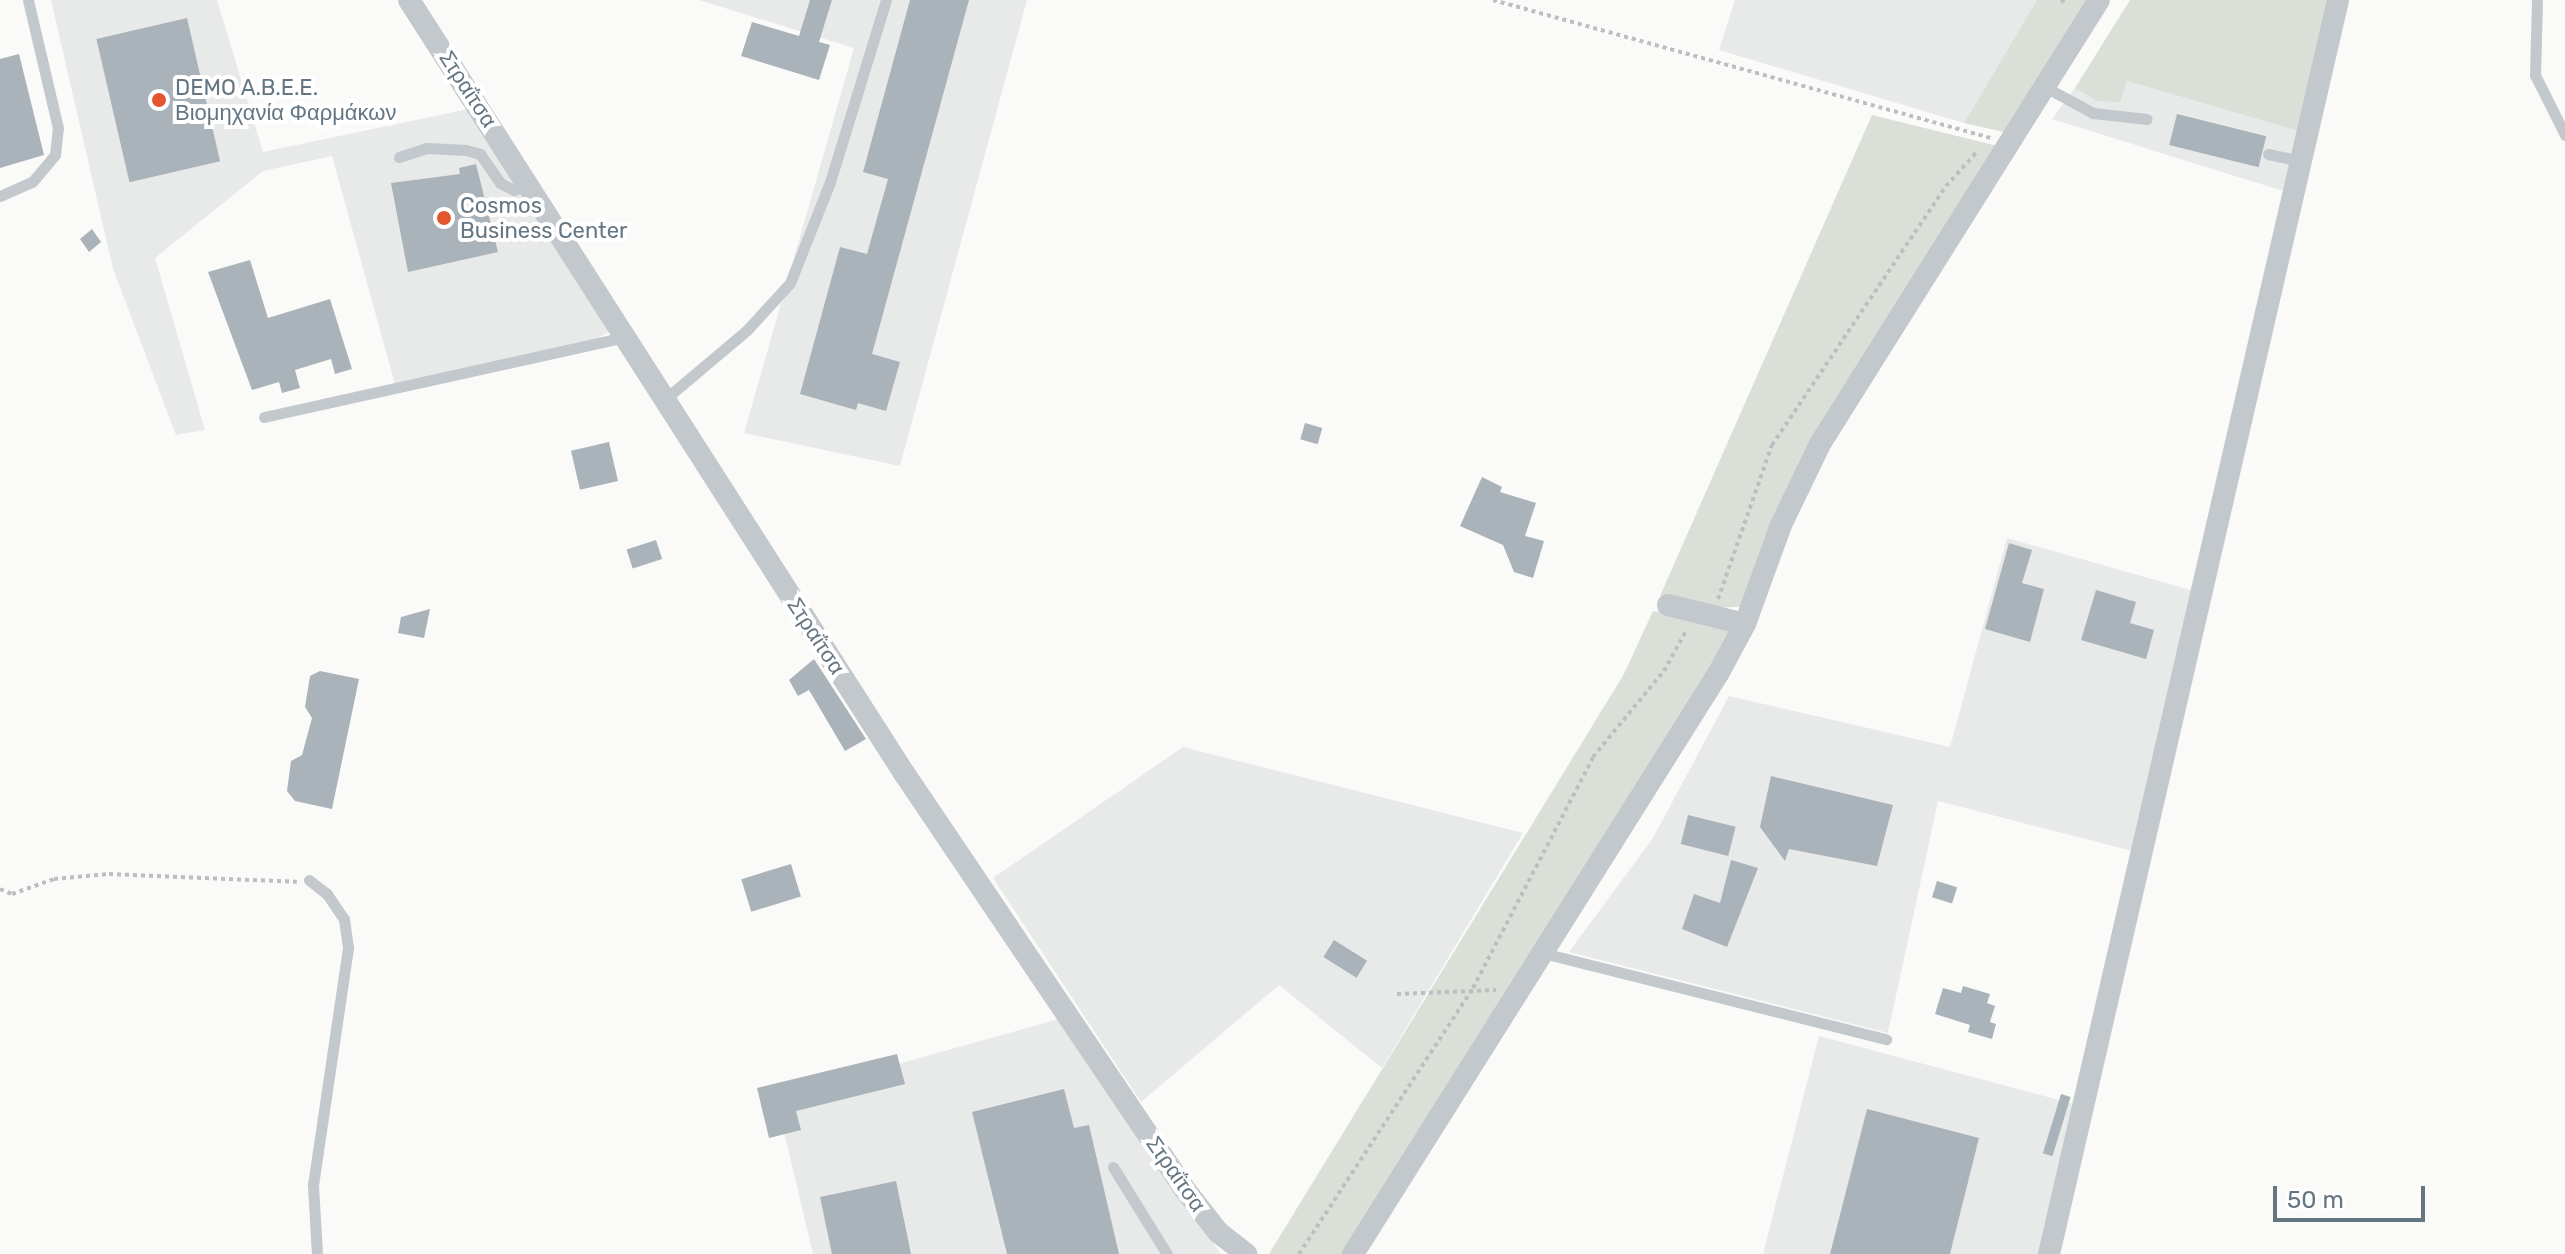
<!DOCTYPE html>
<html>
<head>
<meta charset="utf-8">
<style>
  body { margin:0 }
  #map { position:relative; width:2565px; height:1254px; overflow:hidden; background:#fafaf8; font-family:Rubik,sans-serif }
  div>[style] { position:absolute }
  .built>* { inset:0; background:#e8e9e9 }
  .green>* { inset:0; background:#dadfd7 }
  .building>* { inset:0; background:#aab3b9; transform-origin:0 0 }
  .path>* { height:4px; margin-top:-2px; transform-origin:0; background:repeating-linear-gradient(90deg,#bbbfc2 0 4px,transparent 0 8px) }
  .lane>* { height:11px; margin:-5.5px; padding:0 5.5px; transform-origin:5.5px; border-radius:5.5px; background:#c3c8cc }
  .street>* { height:22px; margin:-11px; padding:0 11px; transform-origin:11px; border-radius:11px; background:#c3c8cc }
  .dots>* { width:22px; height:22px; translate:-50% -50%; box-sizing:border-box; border:4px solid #fff; border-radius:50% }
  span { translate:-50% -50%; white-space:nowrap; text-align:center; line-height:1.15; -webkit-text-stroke:8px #fff; paint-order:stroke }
  .poi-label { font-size:22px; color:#657683 }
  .left { translate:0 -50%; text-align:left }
  .street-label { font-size:22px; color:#657683 }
  .scale { position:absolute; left:2273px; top:1186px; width:152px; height:36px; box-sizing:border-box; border:4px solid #657683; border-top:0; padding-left:10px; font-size:24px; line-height:28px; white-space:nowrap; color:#657683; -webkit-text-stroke:6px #fff; paint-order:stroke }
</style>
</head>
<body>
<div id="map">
  <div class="built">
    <i style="clip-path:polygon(51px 0,217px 0,263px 152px,478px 107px,613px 329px,594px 341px,396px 388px,332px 156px,263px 171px,155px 258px,205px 430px,176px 435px,113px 269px)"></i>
    <i style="clip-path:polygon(699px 0,1027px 0,900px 466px,744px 433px,854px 48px)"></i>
    <i style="clip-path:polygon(1735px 0,2037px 0,1964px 123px,1719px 50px)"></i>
    <i style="clip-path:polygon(2127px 81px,2309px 134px,2293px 194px,2052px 119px,2075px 88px,2097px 101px)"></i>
    <i style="clip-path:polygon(2007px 538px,2201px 593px,2140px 853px,1938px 801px,1888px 1033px,1569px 952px,1653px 838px,1729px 696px,1950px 747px)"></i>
    <i style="clip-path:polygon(1183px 747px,1523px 833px,1382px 1068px,1279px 985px,1141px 1102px,993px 878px)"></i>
    <i style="clip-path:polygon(1059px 1019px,1221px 1254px,813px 1254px,776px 1098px)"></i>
    <i style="clip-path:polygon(1819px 1036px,2078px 1105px,2042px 1254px,1763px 1254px)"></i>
  </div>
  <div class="green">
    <i style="clip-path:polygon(2037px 0,2105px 0,2017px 135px,1964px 123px)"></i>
    <i style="clip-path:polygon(2130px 0,2340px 0,2309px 134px,2127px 81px,2120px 102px,2097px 101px,2075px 88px)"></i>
    <i style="clip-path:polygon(1872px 115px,2006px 148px,1818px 439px,1748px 606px,1718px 608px,1660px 596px)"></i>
    <i style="clip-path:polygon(1653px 611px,1738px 623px,1345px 1254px,1269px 1254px,1624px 674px)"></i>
  </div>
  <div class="building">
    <i style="clip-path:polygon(810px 0,832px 0,819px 42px,830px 45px,819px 80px,741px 56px,752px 22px,799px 36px)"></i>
    <i style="clip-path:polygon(910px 0,969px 0,872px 354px,900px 362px,886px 411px,858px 403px,856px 410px,800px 394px,840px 247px,867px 254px,888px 179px,863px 172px)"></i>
    <i style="left:187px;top:18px;width:147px;height:93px;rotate:77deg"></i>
    <i style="clip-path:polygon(19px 54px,44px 155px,0 168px,0 59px)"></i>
    <i style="left:2177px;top:114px;width:92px;height:32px;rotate:14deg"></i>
    <i style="clip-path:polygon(476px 164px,498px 252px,408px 272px,391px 183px,460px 174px,459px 168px)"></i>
    <i style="clip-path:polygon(92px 229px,101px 242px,89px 252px,80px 239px)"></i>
    <i style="clip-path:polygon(250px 260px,268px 318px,330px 299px,352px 369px,335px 374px,331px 359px,295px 370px,300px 388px,282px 393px,279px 382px,252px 390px,208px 272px)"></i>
    <i style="left:1305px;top:423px;width:18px;height:17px;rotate:16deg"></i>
    <i style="left:609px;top:442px;width:40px;height:39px;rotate:77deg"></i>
    <i style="clip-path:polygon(1482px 477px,1502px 487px,1500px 492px,1536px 503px,1525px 536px,1544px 541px,1533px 578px,1514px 572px,1503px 545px,1460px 526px)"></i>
    <i style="left:656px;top:540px;width:20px;height:31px;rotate:72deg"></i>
    <i style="clip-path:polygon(2009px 543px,2032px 550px,2022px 583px,2044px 589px,2030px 642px,1985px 629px)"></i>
    <i style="clip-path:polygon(2096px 590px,2136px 602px,2130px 623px,2154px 630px,2146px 659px,2081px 640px)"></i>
    <i style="clip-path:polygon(430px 609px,424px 638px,398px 633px,401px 617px)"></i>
    <i style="clip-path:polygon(814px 659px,866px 739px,845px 751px,809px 690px,798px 696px,789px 680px)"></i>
    <i style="clip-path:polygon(320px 671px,359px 679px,332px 809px,295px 801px,287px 791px,291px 761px,302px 755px,312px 718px,305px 707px,310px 676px)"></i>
    <i style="clip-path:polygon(1771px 776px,1893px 805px,1877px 866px,1789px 849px,1785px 861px,1760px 827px)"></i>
    <i style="left:1688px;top:815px;width:49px;height:30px;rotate:14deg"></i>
    <i style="clip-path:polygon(1731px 860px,1758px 868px,1727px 947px,1682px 929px,1694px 894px,1720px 903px)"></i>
    <i style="left:791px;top:864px;width:34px;height:52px;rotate:73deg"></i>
    <i style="left:1937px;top:881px;width:21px;height:17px;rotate:17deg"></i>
    <i style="left:1334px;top:940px;width:39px;height:20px;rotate:32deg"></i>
    <i style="clip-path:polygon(1963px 986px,1990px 994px,1987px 1003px,1995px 1006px,1990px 1022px,1996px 1024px,1992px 1039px,1968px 1032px,1970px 1025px,1935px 1014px,1943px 988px,1961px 993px)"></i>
    <i style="clip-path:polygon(897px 1054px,905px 1084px,796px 1111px,801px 1130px,769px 1138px,757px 1088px)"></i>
    <i style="clip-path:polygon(1064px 1089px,1074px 1128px,1089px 1125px,1119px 1254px,1007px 1254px,972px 1112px)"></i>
    <i style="left:2061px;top:1094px;width:10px;height:62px;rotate:17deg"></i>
    <i style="clip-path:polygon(1867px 1109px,1979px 1138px,1950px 1254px,1830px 1254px)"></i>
    <i style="clip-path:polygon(896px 1181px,911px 1254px,832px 1254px,820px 1197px)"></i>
  </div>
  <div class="path">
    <i style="left:1493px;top:0;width:517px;rotate:15.49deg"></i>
    <i style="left:2061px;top:2px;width:4px;rotate:-34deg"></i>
    <i style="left:1718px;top:599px;width:163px;rotate:-70.7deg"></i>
    <i style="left:1772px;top:445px;width:312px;rotate:-56.1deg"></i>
    <i style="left:1946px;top:186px;width:45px;rotate:-47.7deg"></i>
    <i style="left:0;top:889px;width:13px;rotate:23deg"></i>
    <i style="left:12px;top:894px;width:45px;rotate:-19.7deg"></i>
    <i style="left:54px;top:879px;width:55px;rotate:-5.2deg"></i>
    <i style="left:109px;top:874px;width:188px;rotate:2.4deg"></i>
    <i style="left:1397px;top:994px;width:99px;rotate:-2.3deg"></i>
    <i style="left:1299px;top:1254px;width:318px;rotate:-56.8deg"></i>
    <i style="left:1473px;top:988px;width:260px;rotate:-62.5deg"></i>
    <i style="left:1593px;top:757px;width:112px;rotate:-50.5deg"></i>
    <i style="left:1664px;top:671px;width:48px;rotate:-61.3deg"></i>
  </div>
  <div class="lane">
    <i style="left:2537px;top:0;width:75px;rotate:91.5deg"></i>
    <i style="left:2535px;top:75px;width:67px;rotate:63.4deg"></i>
    <i style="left:2045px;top:87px;width:55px;rotate:28.4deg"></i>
    <i style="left:2093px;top:113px;width:54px;rotate:6.3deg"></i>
    <i style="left:2268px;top:154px;width:33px;rotate:12deg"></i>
    <i style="left:399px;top:157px;width:29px;rotate:-18deg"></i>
    <i style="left:427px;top:148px;width:39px;rotate:3deg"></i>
    <i style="left:466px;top:150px;width:15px;rotate:16deg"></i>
    <i style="left:480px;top:154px;width:35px;rotate:55deg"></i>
    <i style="left:500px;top:183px;width:16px;rotate:27deg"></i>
    <i style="left:514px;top:190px;width:15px;rotate:-23deg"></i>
    <i style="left:0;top:196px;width:36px;rotate:-24deg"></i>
    <i style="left:33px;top:181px;width:34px;rotate:-50deg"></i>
    <i style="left:55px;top:155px;width:27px;rotate:-84deg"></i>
    <i style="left:58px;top:128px;width:131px;rotate:-103.2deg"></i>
    <i style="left:664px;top:400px;width:109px;rotate:-40.1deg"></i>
    <i style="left:747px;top:330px;width:64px;rotate:-47.5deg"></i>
    <i style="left:790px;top:283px;width:109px;rotate:-68.4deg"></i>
    <i style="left:830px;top:182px;width:190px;rotate:-72.9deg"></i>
    <i style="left:264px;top:417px;width:366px;rotate:-12.5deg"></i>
    <i style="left:309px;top:880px;width:23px;rotate:38deg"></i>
    <i style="left:327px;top:894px;width:30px;rotate:56deg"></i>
    <i style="left:344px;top:919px;width:29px;rotate:82deg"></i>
    <i style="left:348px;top:948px;width:240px;rotate:98.4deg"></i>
    <i style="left:313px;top:1185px;width:69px;rotate:86.7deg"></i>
    <i style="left:1539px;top:952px;width:358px;rotate:14.1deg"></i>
    <i style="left:1113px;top:1167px;width:102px;rotate:58.2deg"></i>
  </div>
  <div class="street">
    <i style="left:409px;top:0;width:918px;rotate:57.37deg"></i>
    <i style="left:904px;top:773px;width:499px;rotate:56deg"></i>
    <i style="left:1183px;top:1187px;width:57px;rotate:52.1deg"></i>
    <i style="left:1218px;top:1232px;width:36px;rotate:38deg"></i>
    <i style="left:1668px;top:605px;width:79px;rotate:13.9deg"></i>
    <i style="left:1353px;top:1254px;width:685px;rotate:-57.82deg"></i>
    <i style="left:1718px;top:674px;width:57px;rotate:-61.6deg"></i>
    <i style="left:1745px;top:624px;width:105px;rotate:-70deg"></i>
    <i style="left:1781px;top:525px;width:90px;rotate:-64.3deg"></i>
    <i style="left:1820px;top:444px;width:524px;rotate:-57.86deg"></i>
    <i style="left:2049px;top:1254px;width:1287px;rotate:-77.02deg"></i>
  </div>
  <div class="dots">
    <i style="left:159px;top:100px;background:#e4572e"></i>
    <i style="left:444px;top:218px;background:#e4572e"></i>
  </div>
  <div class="poi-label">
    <span class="left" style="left:175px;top:100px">DEMO A.B.E.E.<br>Βιομηχανία Φαρμάκων</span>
    <span class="left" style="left:460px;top:218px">Cosmos<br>Business Center</span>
  </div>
  <div class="street-label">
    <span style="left:468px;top:89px;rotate:57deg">Στραΐτσα</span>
    <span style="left:816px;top:636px;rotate:57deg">Στραΐτσα</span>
    <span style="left:1176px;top:1174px;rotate:55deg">Στραΐτσα</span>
  </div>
  <div class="scale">50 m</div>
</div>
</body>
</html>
